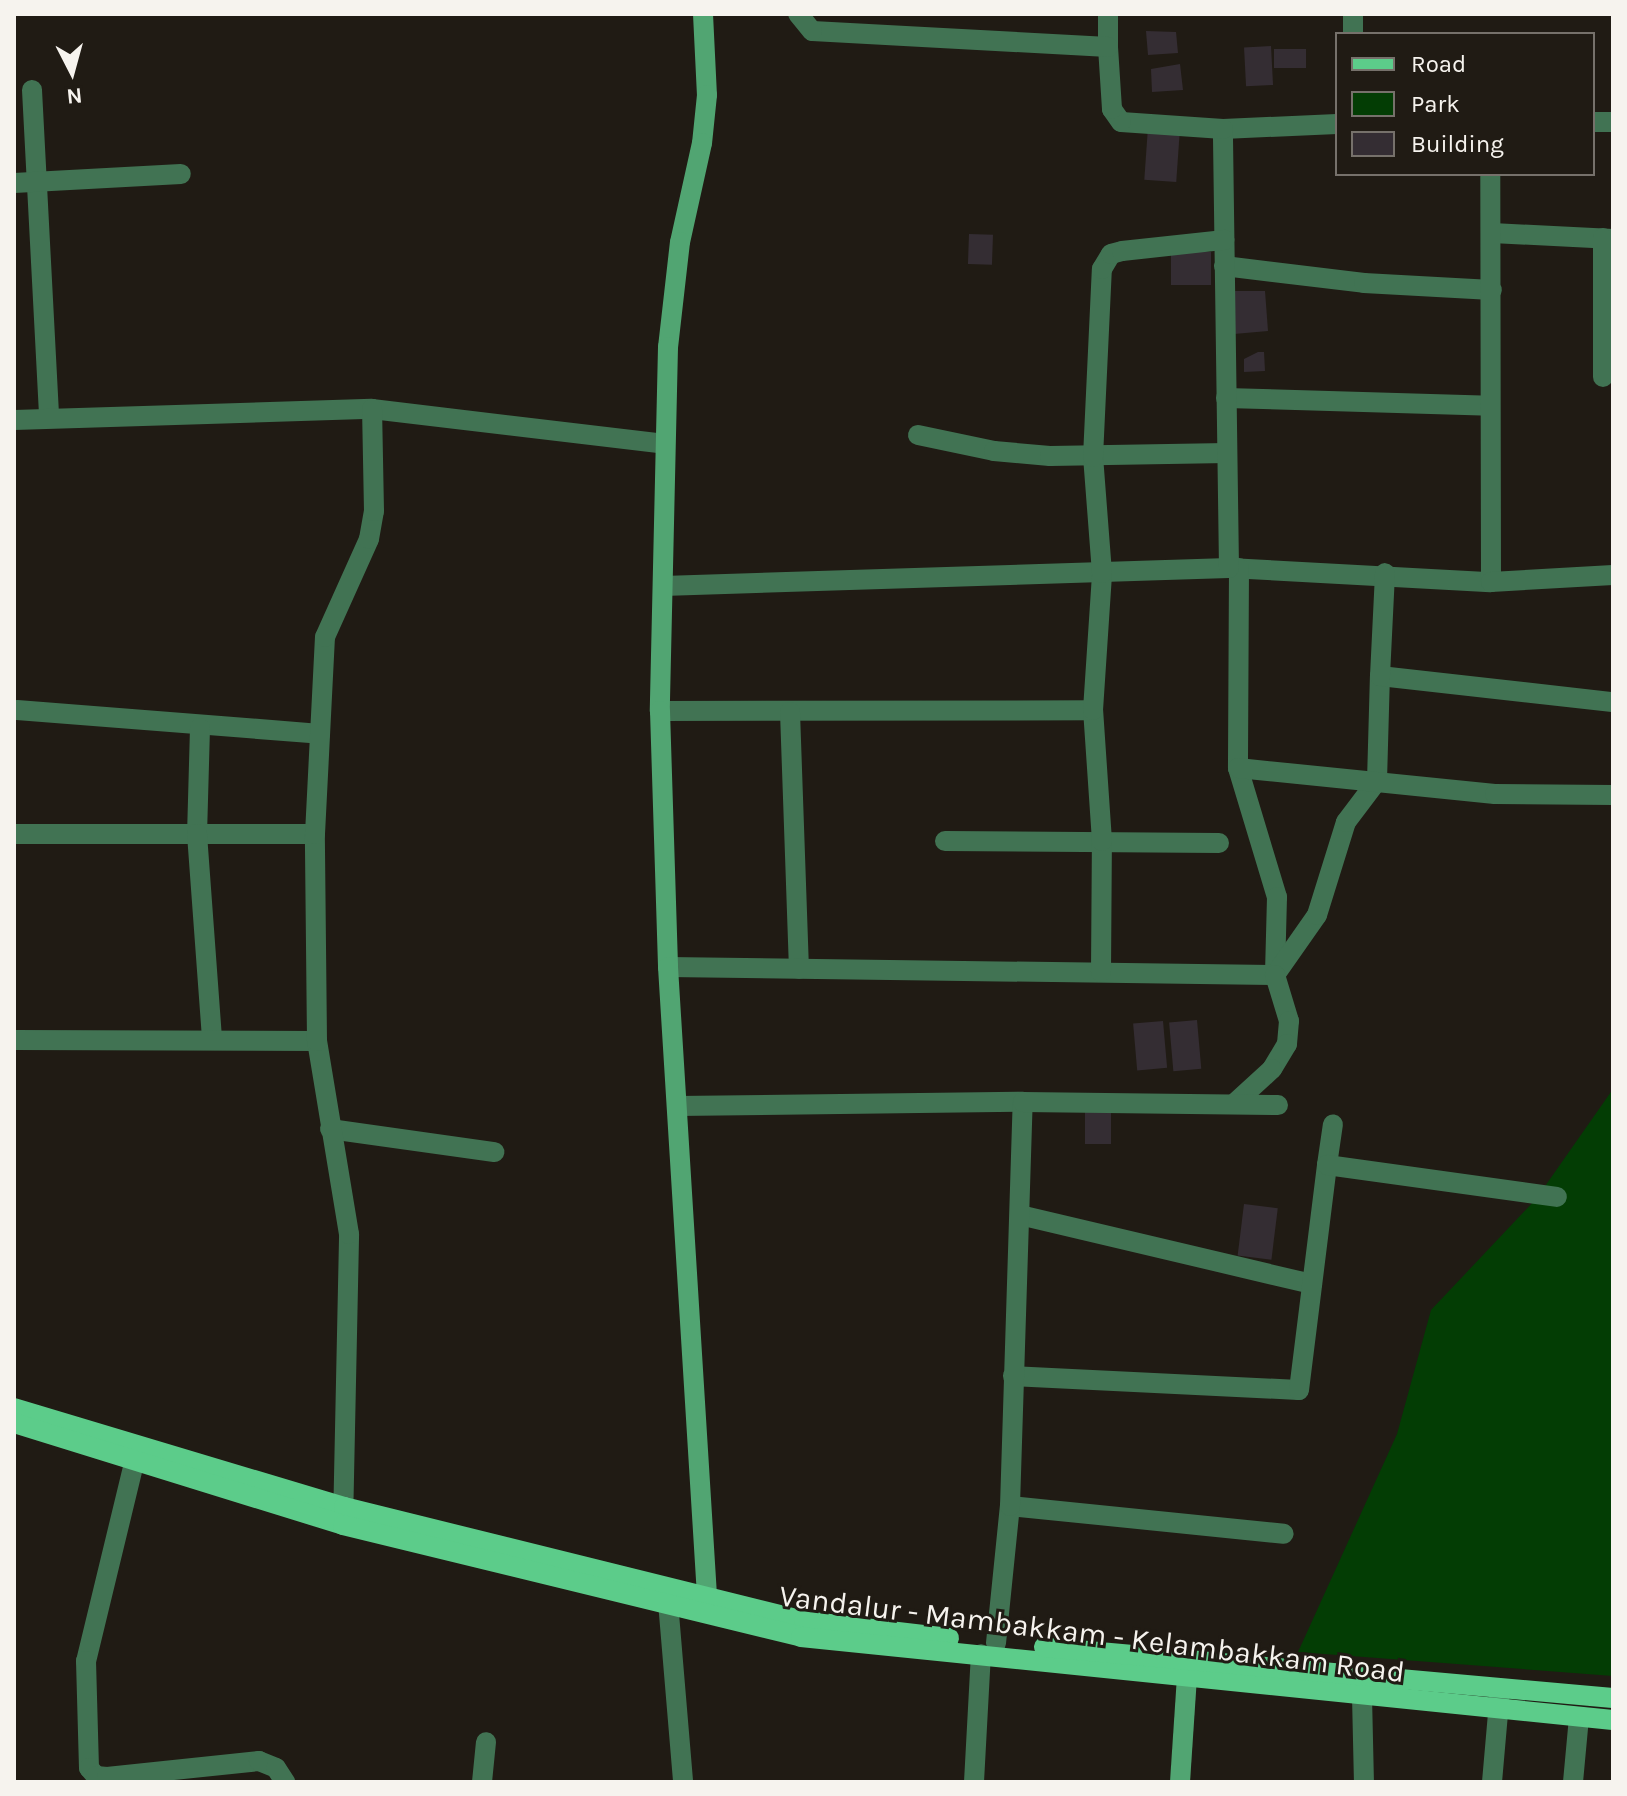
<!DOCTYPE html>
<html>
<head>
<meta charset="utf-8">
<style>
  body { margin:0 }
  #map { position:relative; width:1627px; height:1796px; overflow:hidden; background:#201b14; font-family:Karla,sans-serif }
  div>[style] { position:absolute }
  .green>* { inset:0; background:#033d04 }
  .building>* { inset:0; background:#342d33; transform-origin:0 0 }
  .street>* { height:20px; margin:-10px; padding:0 10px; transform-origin:10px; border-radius:10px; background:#417353 }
  .secondary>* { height:20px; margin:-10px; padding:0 10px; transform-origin:10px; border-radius:10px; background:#51a572 }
  .primary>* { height:20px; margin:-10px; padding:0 10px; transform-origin:10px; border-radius:10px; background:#5ccc8a }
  span { translate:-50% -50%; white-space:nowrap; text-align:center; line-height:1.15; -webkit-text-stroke:6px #201b14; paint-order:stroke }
  .street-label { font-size:30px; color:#f6f3ee }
  .frame { position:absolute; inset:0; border:16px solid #f6f3ee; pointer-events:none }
  .legend { position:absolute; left:1335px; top:32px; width:260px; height:144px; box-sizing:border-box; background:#201b14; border:2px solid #76716b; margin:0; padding:10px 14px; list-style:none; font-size:24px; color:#f6f3ee }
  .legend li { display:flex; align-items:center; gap:16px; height:40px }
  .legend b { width:40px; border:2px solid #76716b }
  .north { position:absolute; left:32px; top:32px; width:80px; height:80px; -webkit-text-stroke:6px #201b14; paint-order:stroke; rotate:174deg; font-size:22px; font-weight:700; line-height:32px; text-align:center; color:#f6f3ee }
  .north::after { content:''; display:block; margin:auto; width:28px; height:36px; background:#f6f3ee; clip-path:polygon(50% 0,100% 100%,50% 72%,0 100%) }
</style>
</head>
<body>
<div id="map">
  <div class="green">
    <i style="clip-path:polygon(1613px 1089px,1613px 1676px,1298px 1652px,1397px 1434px,1431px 1310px,1536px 1199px)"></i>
  </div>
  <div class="building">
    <i style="clip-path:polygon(1146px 31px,1176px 32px,1178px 53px,1148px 55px)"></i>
    <i style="left:1271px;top:46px;width:39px;height:27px;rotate:87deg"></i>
    <i style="left:1274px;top:49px;width:32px;height:19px"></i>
    <i style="clip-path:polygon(1180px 64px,1183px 90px,1152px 92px,1151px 69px)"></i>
    <i style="left:1148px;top:127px;width:32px;height:53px;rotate:4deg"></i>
    <i style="left:969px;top:234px;width:24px;height:30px;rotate:2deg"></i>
    <i style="left:1211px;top:252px;width:33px;height:40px;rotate:90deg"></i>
    <i style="clip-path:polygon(1235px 291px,1265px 291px,1268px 331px,1234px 334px)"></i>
    <i style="clip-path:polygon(1258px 352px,1264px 352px,1265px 371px,1244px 372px,1244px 359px)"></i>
    <i style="left:1197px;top:1020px;width:49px;height:28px;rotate:85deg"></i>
    <i style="left:1163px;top:1021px;width:47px;height:30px;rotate:85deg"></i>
    <i style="left:1085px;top:1105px;width:26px;height:39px"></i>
    <i style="left:1244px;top:1204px;width:34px;height:52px;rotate:7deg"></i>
  </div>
  <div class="street">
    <i style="left:1108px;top:14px;width:33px;rotate:90deg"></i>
    <i style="left:1353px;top:14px;width:20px;rotate:90deg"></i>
    <i style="left:32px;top:90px;width:328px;rotate:87deg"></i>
    <i style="left:1593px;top:122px;width:20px"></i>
    <i style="left:1223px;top:129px;width:114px;rotate:-2.5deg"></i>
    <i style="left:14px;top:183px;width:167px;rotate:-3.1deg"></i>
    <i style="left:1492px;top:233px;width:121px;rotate:2.8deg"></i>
    <i style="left:1603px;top:238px;width:139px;rotate:90deg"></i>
    <i style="left:1224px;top:266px;width:141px;rotate:6.9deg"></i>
    <i style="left:1364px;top:283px;width:128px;rotate:3.1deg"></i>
    <i style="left:1226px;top:398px;width:264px;rotate:1.7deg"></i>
    <i style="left:14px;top:420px;width:358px;rotate:-1.8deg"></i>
    <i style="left:372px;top:409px;width:295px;rotate:6.8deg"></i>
    <i style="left:918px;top:435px;width:78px;rotate:11.9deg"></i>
    <i style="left:994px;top:451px;width:56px;rotate:5.1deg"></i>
    <i style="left:1050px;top:456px;width:177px;rotate:-1deg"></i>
    <i style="left:1229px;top:568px;width:262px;rotate:3.1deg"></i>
    <i style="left:1491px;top:582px;width:408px;rotate:-90.1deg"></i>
    <i style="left:1239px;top:568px;width:200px;rotate:90.3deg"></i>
    <i style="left:1238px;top:768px;width:135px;rotate:73.2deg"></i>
    <i style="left:1277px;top:897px;width:78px;rotate:91.5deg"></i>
    <i style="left:1275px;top:975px;width:73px;rotate:-55deg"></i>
    <i style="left:1317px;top:915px;width:97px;rotate:-72.7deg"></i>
    <i style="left:1346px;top:822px;width:51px;rotate:-52.9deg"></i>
    <i style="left:1377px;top:781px;width:105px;rotate:-88.4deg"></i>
    <i style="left:1380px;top:676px;width:234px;rotate:6.4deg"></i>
    <i style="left:1491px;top:582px;width:122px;rotate:-3.3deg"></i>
    <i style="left:663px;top:586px;width:566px;rotate:-1.82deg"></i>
    <i style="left:1229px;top:568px;width:439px;rotate:-90.8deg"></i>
    <i style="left:1223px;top:129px;width:102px;rotate:-176.1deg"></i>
    <i style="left:1121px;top:122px;width:16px;rotate:-125deg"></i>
    <i style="left:1112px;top:109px;width:62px;rotate:-93.7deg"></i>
    <i style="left:1108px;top:47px;width:296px;rotate:-176.9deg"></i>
    <i style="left:812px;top:31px;width:22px;rotate:-129deg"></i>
    <i style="left:1380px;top:676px;width:103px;rotate:-87.2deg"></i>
    <i style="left:17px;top:710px;width:304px;rotate:4.5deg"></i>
    <i style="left:660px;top:711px;width:433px;rotate:-0.1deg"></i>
    <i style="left:790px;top:712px;width:257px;rotate:88deg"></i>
    <i style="left:200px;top:728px;width:106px;rotate:91.6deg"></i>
    <i style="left:197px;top:834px;width:118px"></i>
    <i style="left:1238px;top:768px;width:258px;rotate:5.8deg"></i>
    <i style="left:1495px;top:794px;width:118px;rotate:0.5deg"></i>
    <i style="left:14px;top:834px;width:183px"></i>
    <i style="left:197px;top:834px;width:206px;rotate:85.8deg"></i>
    <i style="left:945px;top:841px;width:274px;rotate:0.4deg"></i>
    <i style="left:668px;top:967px;width:607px;rotate:0.76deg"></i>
    <i style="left:1275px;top:975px;width:48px;rotate:73.1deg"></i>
    <i style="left:1289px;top:1021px;width:23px;rotate:95deg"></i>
    <i style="left:1287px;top:1044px;width:29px;rotate:121deg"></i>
    <i style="left:1272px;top:1069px;width:49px;rotate:137.5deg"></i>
    <i style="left:1101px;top:972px;width:131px;rotate:-89.6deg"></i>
    <i style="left:1102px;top:841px;width:131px;rotate:-93.9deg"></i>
    <i style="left:1093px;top:710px;width:137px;rotate:-86.2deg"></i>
    <i style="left:1102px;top:573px;width:116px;rotate:-94.4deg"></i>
    <i style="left:1093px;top:457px;width:188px;rotate:-87.3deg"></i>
    <i style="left:1102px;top:269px;width:17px;rotate:-59deg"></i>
    <i style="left:1111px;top:254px;width:11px;rotate:-15deg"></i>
    <i style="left:1122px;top:251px;width:103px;rotate:-6.2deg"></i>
    <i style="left:14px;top:1040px;width:303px;rotate:0.2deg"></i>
    <i style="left:677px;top:1106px;width:346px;rotate:-0.7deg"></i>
    <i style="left:330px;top:1129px;width:166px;rotate:8deg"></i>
    <i style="left:1327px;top:1165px;width:41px;rotate:-81.7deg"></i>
    <i style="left:1024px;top:1216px;width:296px;rotate:13.3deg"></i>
    <i style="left:1013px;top:1376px;width:286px;rotate:2.8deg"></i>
    <i style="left:1299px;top:1390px;width:227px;rotate:-82.9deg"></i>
    <i style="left:1327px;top:1165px;width:232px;rotate:7.9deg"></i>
    <i style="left:135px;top:1459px;width:208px;rotate:103.6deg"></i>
    <i style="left:86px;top:1661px;width:107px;rotate:88.4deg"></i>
    <i style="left:89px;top:1768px;width:11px;rotate:49deg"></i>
    <i style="left:96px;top:1776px;width:11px;rotate:5deg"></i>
    <i style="left:107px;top:1777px;width:153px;rotate:-6deg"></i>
    <i style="left:259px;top:1761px;width:18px;rotate:22deg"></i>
    <i style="left:276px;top:1768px;width:17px;rotate:57deg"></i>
    <i style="left:1010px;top:1506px;width:275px;rotate:5.8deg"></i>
    <i style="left:343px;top:1525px;width:291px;rotate:-88.8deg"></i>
    <i style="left:349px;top:1234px;width:196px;rotate:-99.4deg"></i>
    <i style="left:317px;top:1041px;width:207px;rotate:-90.6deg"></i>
    <i style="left:315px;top:834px;width:197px;rotate:-87.1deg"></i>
    <i style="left:325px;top:637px;width:107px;rotate:-65.8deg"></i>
    <i style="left:369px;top:539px;width:28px;rotate:-80deg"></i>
    <i style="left:374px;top:511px;width:102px;rotate:-91.1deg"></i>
    <i style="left:667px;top:1590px;width:193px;rotate:85.2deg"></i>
    <i style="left:996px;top:1643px;width:138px;rotate:-84.2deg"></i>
    <i style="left:1010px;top:1506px;width:404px;rotate:-88.2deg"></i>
    <i style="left:1023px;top:1102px;width:255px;rotate:0.7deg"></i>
    <i style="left:1362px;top:1696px;width:86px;rotate:88.7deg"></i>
    <i style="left:482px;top:1782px;width:40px;rotate:-84.3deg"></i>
    <i style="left:974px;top:1782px;width:128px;rotate:-86.9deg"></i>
    <i style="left:1492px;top:1782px;width:92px;rotate:-85deg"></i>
    <i style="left:1573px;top:1782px;width:65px;rotate:-84.7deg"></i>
  </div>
  <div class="secondary">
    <i style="left:703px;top:14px;width:81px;rotate:87.2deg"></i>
    <i style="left:707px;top:95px;width:48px;rotate:95.9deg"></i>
    <i style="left:702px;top:143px;width:101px;rotate:102.5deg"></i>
    <i style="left:680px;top:242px;width:106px;rotate:96.5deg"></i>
    <i style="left:668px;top:347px;width:364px;rotate:91.3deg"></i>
    <i style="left:660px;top:711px;width:256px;rotate:88.2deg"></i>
    <i style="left:668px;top:967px;width:646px;rotate:86.45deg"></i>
    <i style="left:1180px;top:1782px;width:120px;rotate:-86.2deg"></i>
  </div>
  <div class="primary">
    <i style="left:14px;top:1408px;width:345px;rotate:16.7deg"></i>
    <i style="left:344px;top:1507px;width:474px;rotate:13.9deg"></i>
    <i style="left:804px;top:1621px;width:146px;rotate:6.7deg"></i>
    <i style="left:14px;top:1423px;width:344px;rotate:17.2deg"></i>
    <i style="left:343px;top:1525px;width:471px;rotate:13.7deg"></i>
    <i style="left:801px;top:1637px;width:816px;rotate:5.84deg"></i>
    <i style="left:1044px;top:1647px;width:571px;rotate:5.12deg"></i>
  </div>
  <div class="street-label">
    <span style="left:1092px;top:1634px;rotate:7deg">Vandalur - Mambakkam - Kelambakkam Road</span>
  </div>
  <div class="frame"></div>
  <ul class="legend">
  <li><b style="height:10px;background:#5ccc8a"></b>Road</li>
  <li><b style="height:22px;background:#033d04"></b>Park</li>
  <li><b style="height:22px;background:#342d33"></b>Building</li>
  </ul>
  <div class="north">N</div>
</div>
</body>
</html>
